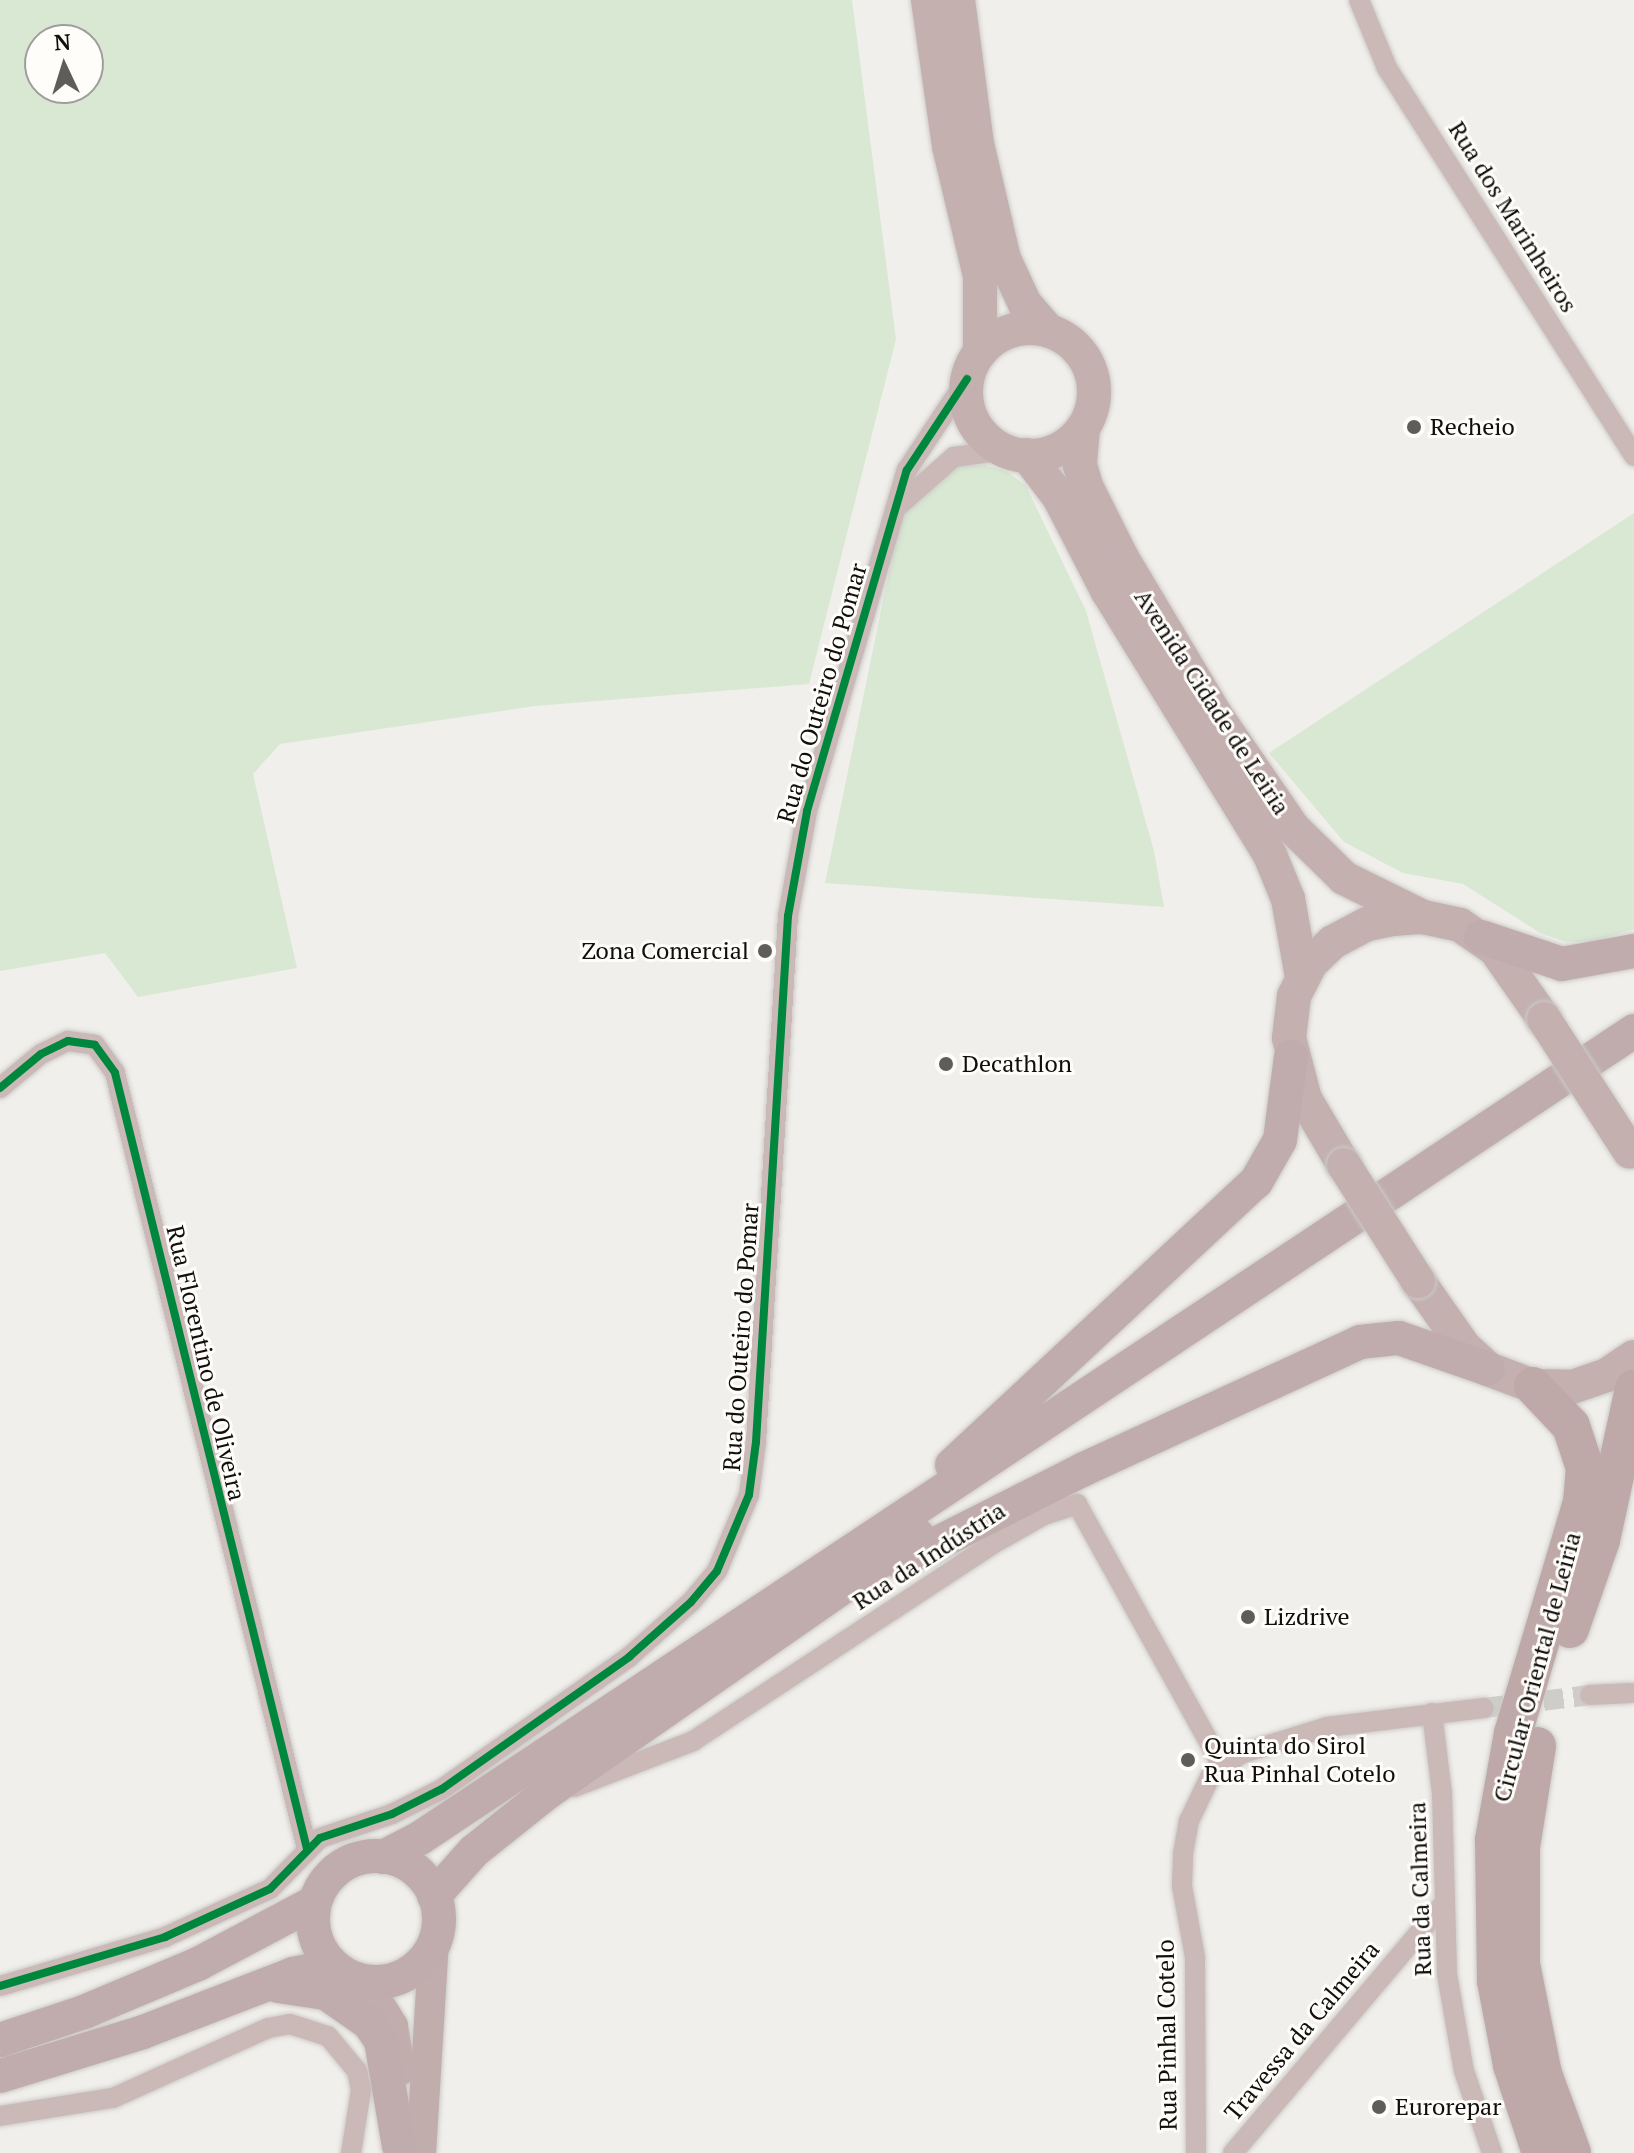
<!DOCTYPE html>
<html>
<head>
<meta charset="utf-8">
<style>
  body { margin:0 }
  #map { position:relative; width:1634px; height:2153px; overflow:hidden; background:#f1efeb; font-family:"PT Serif",serif }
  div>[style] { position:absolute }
  .green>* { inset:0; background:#d8e8d3 }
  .minor-tunnel>* { height:20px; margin-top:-10px; transform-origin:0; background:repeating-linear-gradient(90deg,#cfcdca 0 20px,transparent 0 30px) }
  .roads { filter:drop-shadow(0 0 2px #cccbc8) drop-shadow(0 0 2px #cccbc8) }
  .minor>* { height:20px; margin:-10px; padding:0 10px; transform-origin:10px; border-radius:10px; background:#cab9b7 }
  .secondary>* { height:30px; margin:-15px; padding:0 15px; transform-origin:15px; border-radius:15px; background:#c1aeac }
  .primary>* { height:34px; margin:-17px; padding:0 17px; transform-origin:17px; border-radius:17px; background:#c3b0af }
  .primary>.ring { margin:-17px; padding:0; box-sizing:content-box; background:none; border:34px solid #c3b0af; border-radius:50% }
  .trunk>* { height:34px; margin:-17px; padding:0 17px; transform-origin:17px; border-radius:17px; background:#c0acac }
  .trunk>.ring { margin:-17px; padding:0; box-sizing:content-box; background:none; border:34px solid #c0acac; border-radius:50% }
  .motorway>* { height:38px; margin:-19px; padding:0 19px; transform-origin:19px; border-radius:19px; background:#bea9a8 }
  .bridges { filter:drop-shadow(0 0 2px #cccbc8) drop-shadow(0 0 2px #cccbc8) }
  .primary-bridge>* { height:34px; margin:-17px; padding:0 17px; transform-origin:17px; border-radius:17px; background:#c3b0af }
  .cycleway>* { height:8px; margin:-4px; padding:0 4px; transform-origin:4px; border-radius:4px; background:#00873e }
  .dots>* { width:22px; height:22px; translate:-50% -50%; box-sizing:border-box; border:4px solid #fffdf9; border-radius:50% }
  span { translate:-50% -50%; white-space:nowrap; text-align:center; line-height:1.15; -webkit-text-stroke:6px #fffdf9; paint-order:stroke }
  .street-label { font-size:24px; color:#100f0d }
  .poi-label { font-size:24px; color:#100f0d }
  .left { translate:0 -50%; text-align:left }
  .right { translate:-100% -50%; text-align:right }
  .north { position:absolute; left:24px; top:24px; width:80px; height:80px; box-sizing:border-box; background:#fffdf9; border:2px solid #9f9e9b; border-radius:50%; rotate:356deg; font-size:22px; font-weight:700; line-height:32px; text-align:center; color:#100f0d }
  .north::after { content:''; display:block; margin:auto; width:28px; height:36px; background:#5f5d5b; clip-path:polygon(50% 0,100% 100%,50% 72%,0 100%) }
</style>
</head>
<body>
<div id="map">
  <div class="green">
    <i style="clip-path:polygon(evenodd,0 0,852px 0,896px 339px,809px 684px,535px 706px,280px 744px,253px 774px,297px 968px,138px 997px,105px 953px,0 971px,0 0,88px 40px,88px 88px,40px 88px,40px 40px,88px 40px)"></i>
    <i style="clip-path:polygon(955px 465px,985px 465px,1008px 472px,1026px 486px,1086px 611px,1154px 851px,1164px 907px,825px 883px,899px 523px,918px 492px)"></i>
    <i style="clip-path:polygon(1634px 513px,1634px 929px,1594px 941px,1566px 942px,1540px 933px,1463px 884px,1403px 873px,1344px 842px,1269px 753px)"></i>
  </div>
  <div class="minor-tunnel">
    <i style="left:1484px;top:1708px;width:107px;rotate:-7deg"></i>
  </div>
  <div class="roads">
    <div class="minor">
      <i style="left:1359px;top:0;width:74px;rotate:67.6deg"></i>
      <i style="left:1387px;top:68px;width:460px;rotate:57.5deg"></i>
      <i style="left:897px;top:507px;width:76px;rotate:-41.3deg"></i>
      <i style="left:954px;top:457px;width:52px;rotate:-7.7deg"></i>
      <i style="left:0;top:1088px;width:53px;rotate:-39.7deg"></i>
      <i style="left:41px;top:1054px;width:30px;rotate:-26deg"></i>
      <i style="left:68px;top:1041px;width:27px;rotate:8deg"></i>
      <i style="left:95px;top:1045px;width:34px;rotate:54deg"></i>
      <i style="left:115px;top:1073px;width:799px;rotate:76.1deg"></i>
      <i style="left:1590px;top:1695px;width:41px;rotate:-2.8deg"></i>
      <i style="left:1432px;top:1713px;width:81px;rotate:82.9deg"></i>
      <i style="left:1442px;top:1793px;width:181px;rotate:88.4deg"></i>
      <i style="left:1447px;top:1974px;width:98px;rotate:80.1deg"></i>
      <i style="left:1464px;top:2071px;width:87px;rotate:71.1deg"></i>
      <i style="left:574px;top:1787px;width:128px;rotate:-21.1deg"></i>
      <i style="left:693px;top:1741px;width:365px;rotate:-33.3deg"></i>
      <i style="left:998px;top:1541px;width:53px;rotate:-29.5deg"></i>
      <i style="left:1044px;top:1515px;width:35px;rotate:-18deg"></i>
      <i style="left:1077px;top:1504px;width:299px;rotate:61deg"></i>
      <i style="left:0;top:1986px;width:172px;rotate:-16.5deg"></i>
      <i style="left:165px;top:1937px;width:115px;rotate:-24.6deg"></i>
      <i style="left:270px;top:1889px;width:71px;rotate:-45.6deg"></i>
      <i style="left:320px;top:1838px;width:76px;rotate:-18.4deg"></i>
      <i style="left:392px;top:1814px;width:56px;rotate:-26.6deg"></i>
      <i style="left:442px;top:1789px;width:229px;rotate:-35.2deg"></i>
      <i style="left:629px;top:1657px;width:83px;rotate:-41.6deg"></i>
      <i style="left:691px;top:1602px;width:40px;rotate:-50deg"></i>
      <i style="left:717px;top:1571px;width:82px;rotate:-67.2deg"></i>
      <i style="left:749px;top:1495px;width:53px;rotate:-82.5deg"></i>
      <i style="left:756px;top:1442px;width:527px;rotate:-86.52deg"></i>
      <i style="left:788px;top:916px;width:107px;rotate:-79.7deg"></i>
      <i style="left:807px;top:811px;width:355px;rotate:-73.7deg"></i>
      <i style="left:907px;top:470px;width:109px;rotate:-56.6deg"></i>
      <i style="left:0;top:2116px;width:114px;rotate:-9.1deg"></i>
      <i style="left:113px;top:2098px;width:170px;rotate:-24.3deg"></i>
      <i style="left:268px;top:2028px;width:22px;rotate:-10deg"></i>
      <i style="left:290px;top:2024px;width:40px;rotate:18deg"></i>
      <i style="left:328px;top:2036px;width:45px;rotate:50.4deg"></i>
      <i style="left:357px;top:2071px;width:19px;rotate:78deg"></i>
      <i style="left:361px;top:2090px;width:64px;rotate:99deg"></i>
      <i style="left:1196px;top:2153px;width:196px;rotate:-90.3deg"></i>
      <i style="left:1195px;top:1957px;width:72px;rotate:-100.4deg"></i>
      <i style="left:1182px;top:1886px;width:32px;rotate:-88deg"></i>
      <i style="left:1183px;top:1854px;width:34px;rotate:-80deg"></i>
      <i style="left:1189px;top:1821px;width:49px;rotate:-64.5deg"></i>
      <i style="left:1210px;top:1777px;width:38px;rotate:-37deg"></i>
      <i style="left:1240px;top:1754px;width:91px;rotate:-17.2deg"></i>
      <i style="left:1327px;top:1727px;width:158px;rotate:-6.9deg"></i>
      <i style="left:1233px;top:2153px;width:324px;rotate:-49.8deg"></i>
    </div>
    <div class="secondary">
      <i style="left:365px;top:1981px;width:53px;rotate:58.1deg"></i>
      <i style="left:393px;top:2026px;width:45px;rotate:81deg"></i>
      <i style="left:421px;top:2153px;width:210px;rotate:-86.5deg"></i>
    </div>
    <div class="primary">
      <i style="left:928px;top:0;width:148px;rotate:81.8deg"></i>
      <i style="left:949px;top:146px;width:134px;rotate:76.6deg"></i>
      <i style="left:980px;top:276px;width:76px;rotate:90deg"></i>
      <i style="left:958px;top:0;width:145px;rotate:82.5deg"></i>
      <i style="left:977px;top:144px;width:118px;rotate:76.8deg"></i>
      <i style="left:1004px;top:259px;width:50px;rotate:65deg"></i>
      <i style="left:1025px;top:304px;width:35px;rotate:49deg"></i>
      <i class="ring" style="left:966px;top:328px;width:94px;height:94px"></i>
      <i style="left:1083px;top:428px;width:37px;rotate:95deg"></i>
      <i style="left:1080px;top:465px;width:22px;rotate:74deg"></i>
      <i style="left:1086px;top:486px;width:80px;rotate:63.4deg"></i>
      <i style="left:1122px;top:558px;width:182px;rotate:59.2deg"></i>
      <i style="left:1215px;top:714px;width:138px;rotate:55.6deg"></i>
      <i style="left:1293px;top:828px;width:71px;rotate:44.4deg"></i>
      <i style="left:1344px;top:878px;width:88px;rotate:26.3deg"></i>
      <i style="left:1027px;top:455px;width:53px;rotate:52.7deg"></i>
      <i style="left:1059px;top:497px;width:105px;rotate:62.7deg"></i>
      <i style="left:1107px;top:590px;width:311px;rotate:58.4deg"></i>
      <i style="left:1270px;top:855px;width:48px;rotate:67.8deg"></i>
      <i style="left:1288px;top:899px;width:79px;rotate:79.8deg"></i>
      <i style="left:1344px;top:1165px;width:77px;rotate:-120.6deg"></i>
      <i style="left:1305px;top:1099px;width:63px;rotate:-104.7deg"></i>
      <i style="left:1289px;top:1038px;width:42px;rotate:-83.2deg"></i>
      <i style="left:1294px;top:996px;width:37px;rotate:-63deg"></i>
      <i style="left:1311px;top:963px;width:30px;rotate:-44deg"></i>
      <i style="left:1333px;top:942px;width:38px;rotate:-28deg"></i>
      <i style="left:1367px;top:924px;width:26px;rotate:-11deg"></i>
      <i style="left:1393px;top:919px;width:30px;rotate:-4deg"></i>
      <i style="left:1423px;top:917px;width:38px;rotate:12deg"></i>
      <i style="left:1460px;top:925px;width:42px;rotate:34.4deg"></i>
      <i style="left:1495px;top:949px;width:85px;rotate:55deg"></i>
      <i style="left:1418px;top:1281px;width:82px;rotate:55deg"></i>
      <i style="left:1465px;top:1348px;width:31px;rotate:42deg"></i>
      <i style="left:1488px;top:1369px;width:48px;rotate:20.7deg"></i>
      <i style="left:1533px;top:1386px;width:39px;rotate:1deg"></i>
      <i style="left:1572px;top:1387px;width:37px;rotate:-19deg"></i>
      <i style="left:1607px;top:1375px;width:32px;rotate:-34deg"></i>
    </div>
    <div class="trunk">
      <i style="left:1481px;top:937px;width:85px;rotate:18.4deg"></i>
      <i style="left:1562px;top:964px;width:73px;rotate:-10.2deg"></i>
      <i style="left:952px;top:1465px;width:415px;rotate:-43deg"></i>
      <i style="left:1256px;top:1182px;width:48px;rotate:-60.3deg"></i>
      <i style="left:1280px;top:1140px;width:84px;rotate:-82.5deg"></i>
      <i style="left:900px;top:1562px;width:204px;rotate:-26.8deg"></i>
      <i style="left:1082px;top:1470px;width:306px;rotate:-24.7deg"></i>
      <i style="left:1360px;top:1342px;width:39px;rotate:-6deg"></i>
      <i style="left:1399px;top:1338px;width:94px;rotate:19.2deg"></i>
      <i class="ring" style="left:313px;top:1856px;width:92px;height:92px"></i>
      <i style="left:383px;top:1857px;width:42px;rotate:-27.2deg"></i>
      <i style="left:420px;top:1838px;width:1458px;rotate:-33.61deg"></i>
      <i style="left:434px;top:1896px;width:60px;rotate:-48.4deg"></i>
      <i style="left:474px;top:1851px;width:95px;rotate:-38.6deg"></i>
      <i style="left:548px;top:1792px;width:450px;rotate:-34.8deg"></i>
      <i style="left:278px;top:1986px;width:49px;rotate:8.3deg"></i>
      <i style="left:326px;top:1993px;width:52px;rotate:34.9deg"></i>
      <i style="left:369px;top:2023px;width:22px;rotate:56deg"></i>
      <i style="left:381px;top:2041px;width:107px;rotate:80.3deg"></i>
      <i style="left:0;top:2040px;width:89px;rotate:-18.4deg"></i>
      <i style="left:84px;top:2012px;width:124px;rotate:-22.8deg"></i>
      <i style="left:198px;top:1964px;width:132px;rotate:-27.9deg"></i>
      <i style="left:0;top:2076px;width:150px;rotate:-17.1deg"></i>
      <i style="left:143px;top:2032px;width:161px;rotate:-21.1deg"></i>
      <i style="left:293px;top:1974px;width:41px;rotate:-11.3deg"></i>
    </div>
    <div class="motorway">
      <i style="left:1533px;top:1386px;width:55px;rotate:46.5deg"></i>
      <i style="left:1571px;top:1426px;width:44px;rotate:71.6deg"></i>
      <i style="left:1585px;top:1468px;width:34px;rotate:95deg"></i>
      <i style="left:1582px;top:1502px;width:241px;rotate:106.6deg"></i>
      <i style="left:1513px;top:1733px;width:109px;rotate:100.1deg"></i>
      <i style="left:1494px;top:1840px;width:141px;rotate:89.2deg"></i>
      <i style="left:1496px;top:1981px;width:86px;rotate:79.2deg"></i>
      <i style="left:1512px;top:2065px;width:93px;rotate:71.8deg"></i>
      <i style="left:1570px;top:1629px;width:94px;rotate:-70.8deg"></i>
      <i style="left:1601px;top:1540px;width:155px;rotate:-77.7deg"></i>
      <i style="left:1537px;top:1746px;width:102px;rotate:99deg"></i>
      <i style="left:1521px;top:1847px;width:117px;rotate:90deg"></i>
      <i style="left:1521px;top:1964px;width:112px;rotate:78.7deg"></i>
      <i style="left:1543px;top:2074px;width:84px;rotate:69.8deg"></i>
    </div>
  </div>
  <div class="bridges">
    <div class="primary-bridge">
      <i style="left:1544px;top:1019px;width:158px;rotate:57.1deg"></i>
      <i style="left:1344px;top:1165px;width:138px;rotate:57.5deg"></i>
    </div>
  </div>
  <div class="cycleway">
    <i style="left:0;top:1088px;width:53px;rotate:-39.7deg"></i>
    <i style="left:41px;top:1054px;width:30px;rotate:-26deg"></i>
    <i style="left:68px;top:1041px;width:27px;rotate:8deg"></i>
    <i style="left:95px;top:1045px;width:34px;rotate:54deg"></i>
    <i style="left:115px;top:1073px;width:799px;rotate:76.1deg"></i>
    <i style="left:0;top:1986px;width:172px;rotate:-16.5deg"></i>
    <i style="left:165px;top:1937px;width:115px;rotate:-24.6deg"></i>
    <i style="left:270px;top:1889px;width:71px;rotate:-45.6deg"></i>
    <i style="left:320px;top:1838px;width:76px;rotate:-18.4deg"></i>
    <i style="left:392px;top:1814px;width:56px;rotate:-26.6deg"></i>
    <i style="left:442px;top:1789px;width:229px;rotate:-35.2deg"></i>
    <i style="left:629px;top:1657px;width:83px;rotate:-41.6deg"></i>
    <i style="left:691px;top:1602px;width:40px;rotate:-50deg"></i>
    <i style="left:717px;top:1571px;width:82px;rotate:-67.2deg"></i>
    <i style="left:749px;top:1495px;width:53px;rotate:-82.5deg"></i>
    <i style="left:756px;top:1442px;width:527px;rotate:-86.52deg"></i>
    <i style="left:788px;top:916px;width:107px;rotate:-79.7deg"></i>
    <i style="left:807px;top:811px;width:355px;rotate:-73.7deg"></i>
    <i style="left:907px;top:470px;width:109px;rotate:-56.6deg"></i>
  </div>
  <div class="dots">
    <i style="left:1414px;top:427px;background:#5f5d5b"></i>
    <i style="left:765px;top:951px;background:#5f5d5b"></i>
    <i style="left:946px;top:1064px;background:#5f5d5b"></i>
    <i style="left:1248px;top:1617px;background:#5f5d5b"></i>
    <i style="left:1188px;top:1760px;background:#5f5d5b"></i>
    <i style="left:1379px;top:2107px;background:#5f5d5b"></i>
  </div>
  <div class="street-label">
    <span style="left:1513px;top:217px;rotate:58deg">Rua dos Marinheiros</span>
    <span style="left:822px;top:693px;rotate:-74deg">Rua do Outeiro do Pomar</span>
    <span style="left:1212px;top:702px;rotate:57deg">Avenida Cidade de Leiria</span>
    <span style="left:741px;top:1337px;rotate:-86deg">Rua do Outeiro do Pomar</span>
    <span style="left:206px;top:1363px;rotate:77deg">Rua Florentino de Oliveira</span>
    <span style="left:929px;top:1556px;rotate:-33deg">Rua da Indústria</span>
    <span style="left:1537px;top:1667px;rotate:-75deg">Circular Oriental de Leiria</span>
    <span style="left:1420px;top:1889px;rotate:-92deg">Rua da Calmeira</span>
    <span style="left:1302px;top:2031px;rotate:-50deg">Travessa da Calmeira</span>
    <span style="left:1167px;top:2035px;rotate:-91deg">Rua Pinhal Cotelo</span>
  </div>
  <div class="poi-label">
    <span class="left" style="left:1430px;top:427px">Recheio</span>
    <span class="right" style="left:749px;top:951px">Zona Comercial</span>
    <span class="left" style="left:962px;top:1064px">Decathlon</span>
    <span class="left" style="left:1264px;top:1617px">Lizdrive</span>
    <span class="left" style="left:1204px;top:1760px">Quinta do Sirol<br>Rua Pinhal Cotelo</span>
    <span class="left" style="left:1395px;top:2107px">Eurorepar</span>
  </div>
  <div class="north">N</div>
</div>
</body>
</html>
